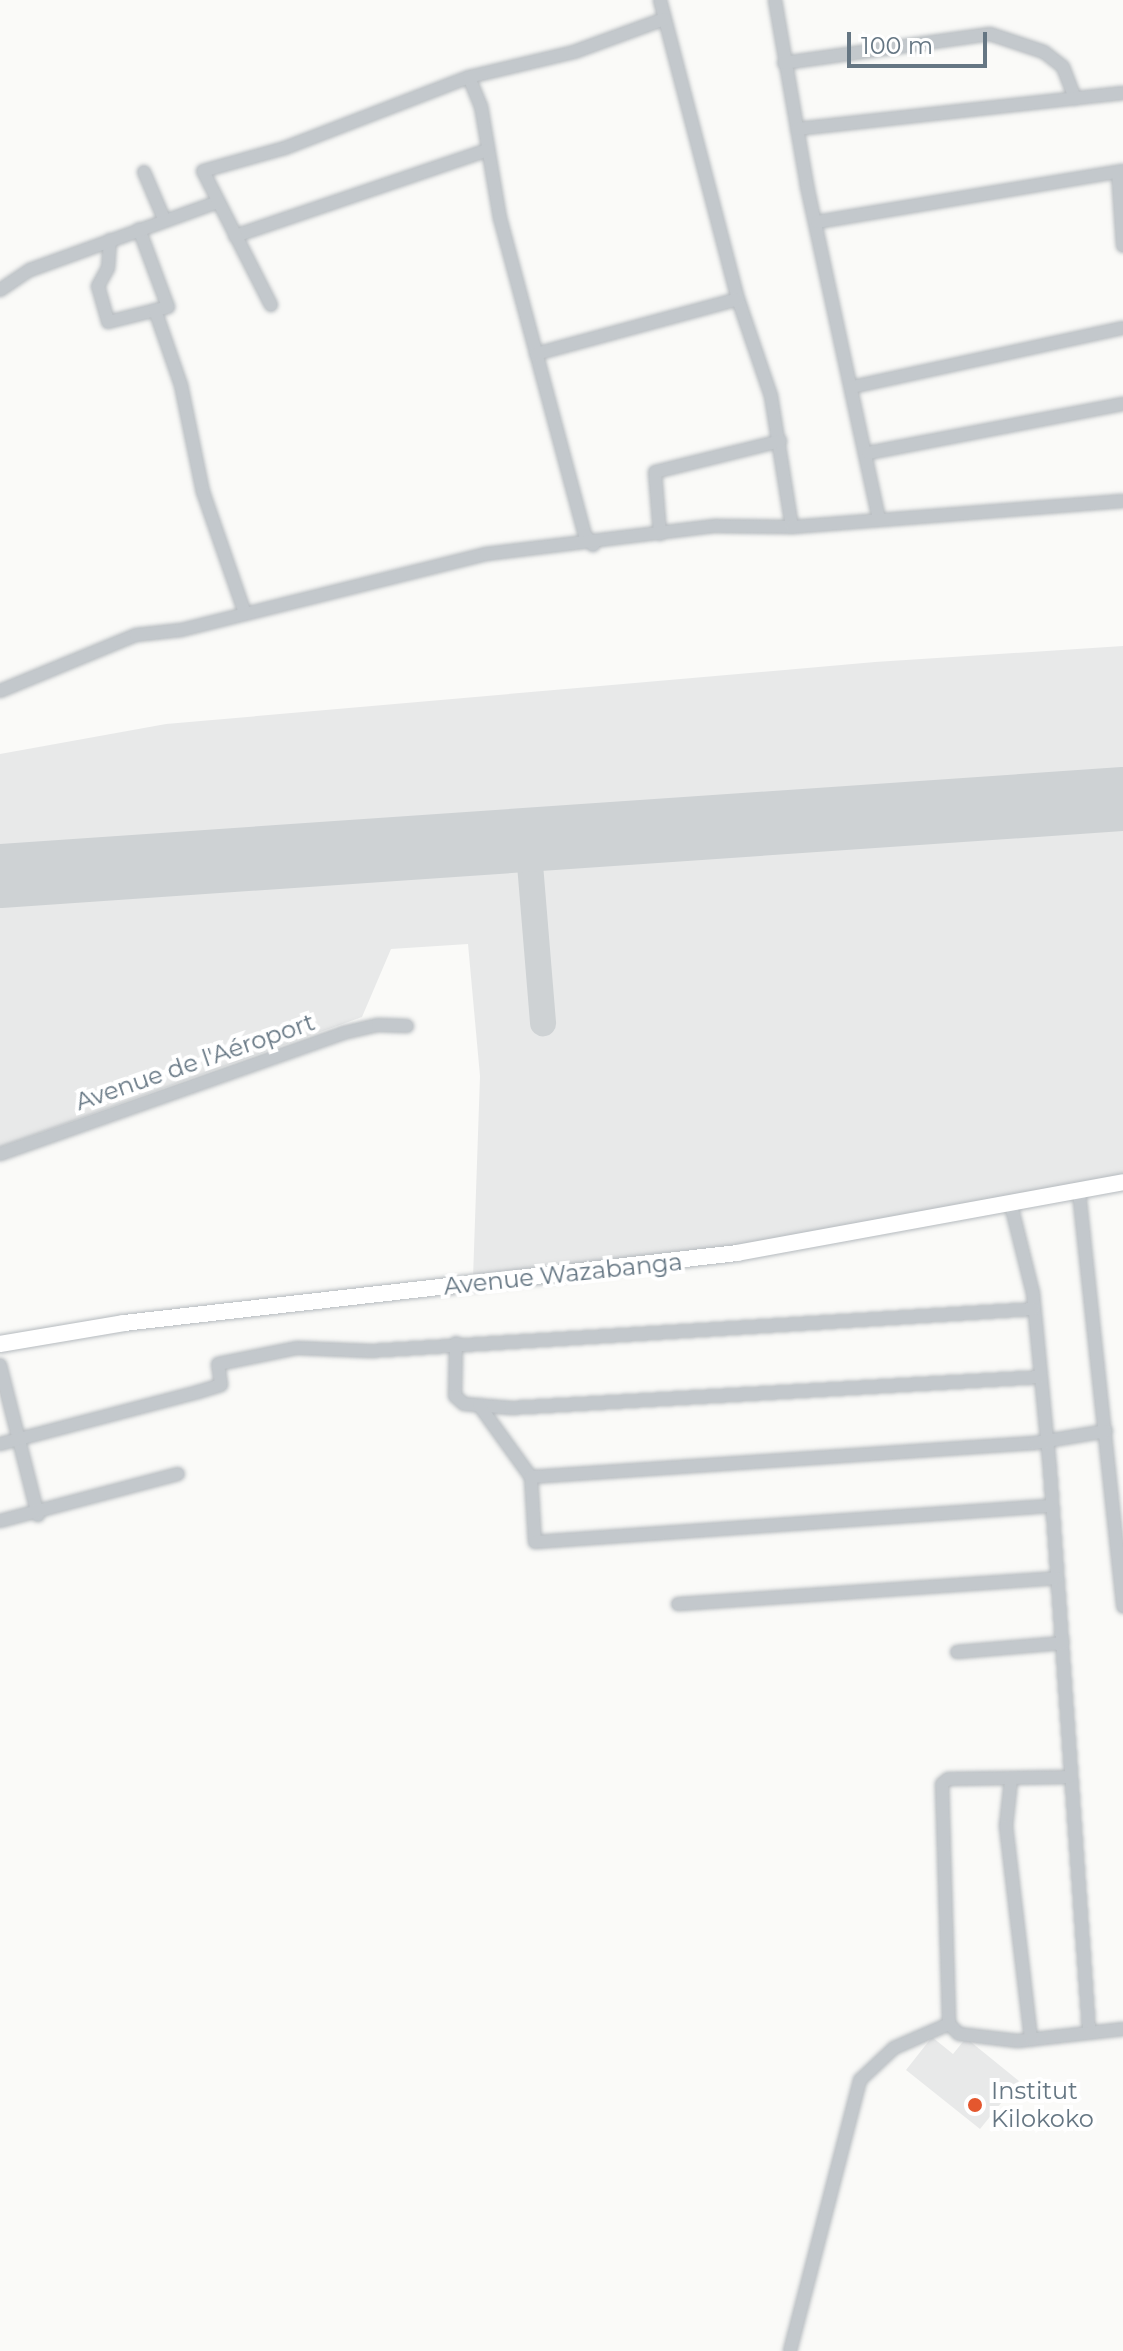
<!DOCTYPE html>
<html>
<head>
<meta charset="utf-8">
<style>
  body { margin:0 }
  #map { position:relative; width:1123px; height:2351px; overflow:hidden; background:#fafaf8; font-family:Montserrat,sans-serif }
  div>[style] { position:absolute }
  .built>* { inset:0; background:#e8e9e9 }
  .taxiway>* { height:26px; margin:-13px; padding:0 13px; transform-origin:13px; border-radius:13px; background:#ced2d4 }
  .runway>* { height:64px; margin:-32px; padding:0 32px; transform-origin:32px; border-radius:32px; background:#ced2d4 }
  .roads { filter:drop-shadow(0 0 2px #b5babe) drop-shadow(0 0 2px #b5babe) }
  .minor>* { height:12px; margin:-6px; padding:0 6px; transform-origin:6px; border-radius:6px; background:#c3c8cc }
  .major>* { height:16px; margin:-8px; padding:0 8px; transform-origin:8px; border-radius:8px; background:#fff }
  .dots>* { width:22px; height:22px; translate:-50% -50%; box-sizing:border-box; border:4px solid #fff; border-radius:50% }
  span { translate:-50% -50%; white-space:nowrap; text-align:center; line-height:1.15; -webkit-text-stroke:8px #fff; paint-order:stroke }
  .street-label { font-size:24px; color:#657683 }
  .poi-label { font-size:24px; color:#657683 }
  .left { translate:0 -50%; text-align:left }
  .scale { position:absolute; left:847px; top:32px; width:140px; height:36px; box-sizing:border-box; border:4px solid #657683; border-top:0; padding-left:10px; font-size:24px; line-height:28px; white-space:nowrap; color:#657683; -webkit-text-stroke:6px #fff; paint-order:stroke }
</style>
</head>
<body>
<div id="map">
  <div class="built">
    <i style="clip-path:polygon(1123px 646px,1123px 1176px,722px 1254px,473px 1278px,480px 1076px,468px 944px,391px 949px,362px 1017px,0 1147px,0 754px,166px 724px,875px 662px)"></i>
    <i style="clip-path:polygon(932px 2037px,953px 2054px,966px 2038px,1019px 2081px,980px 2129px,906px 2070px)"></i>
  </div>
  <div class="taxiway">
    <i style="left:528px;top:840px;width:184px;rotate:85.3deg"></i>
  </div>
  <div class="runway">
    <i style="left:0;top:876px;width:1126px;rotate:-3.92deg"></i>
  </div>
  <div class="roads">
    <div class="minor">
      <i style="left:660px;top:0;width:309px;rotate:75.4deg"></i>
      <i style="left:738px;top:299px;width:102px;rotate:71.2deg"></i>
      <i style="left:771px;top:396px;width:133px;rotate:80.9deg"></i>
      <i style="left:775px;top:0;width:189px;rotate:80.2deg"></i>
      <i style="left:807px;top:186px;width:340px;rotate:77.8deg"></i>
      <i style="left:784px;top:63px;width:208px;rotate:-8deg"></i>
      <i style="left:990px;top:34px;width:57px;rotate:18.4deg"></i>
      <i style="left:1044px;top:52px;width:24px;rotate:38deg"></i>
      <i style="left:1063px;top:67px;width:34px;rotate:69deg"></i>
      <i style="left:469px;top:77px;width:31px;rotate:68deg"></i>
      <i style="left:481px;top:106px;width:114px;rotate:80.4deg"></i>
      <i style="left:500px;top:218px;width:328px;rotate:75deg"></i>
      <i style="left:585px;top:535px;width:13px;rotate:51deg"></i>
      <i style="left:797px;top:129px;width:328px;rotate:-6.3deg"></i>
      <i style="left:144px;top:172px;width:51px;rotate:66.9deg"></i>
      <i style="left:1118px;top:172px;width:74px;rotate:86.1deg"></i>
      <i style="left:817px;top:222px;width:310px;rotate:-9.5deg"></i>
      <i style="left:235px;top:236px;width:267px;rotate:-18.8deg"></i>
      <i style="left:110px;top:240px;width:28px;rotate:94deg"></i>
      <i style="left:108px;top:268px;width:21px;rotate:119deg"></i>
      <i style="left:98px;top:286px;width:37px;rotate:74deg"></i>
      <i style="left:108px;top:322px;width:62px;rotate:-14deg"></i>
      <i style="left:168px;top:307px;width:83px;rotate:-110.4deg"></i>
      <i style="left:0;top:290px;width:36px;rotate:-34deg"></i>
      <i style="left:30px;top:270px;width:200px;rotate:-19.9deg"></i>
      <i style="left:271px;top:305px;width:150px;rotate:-116.9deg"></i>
      <i style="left:203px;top:171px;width:85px;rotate:-15.7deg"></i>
      <i style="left:285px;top:148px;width:197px;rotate:-21.1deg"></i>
      <i style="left:469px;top:77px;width:108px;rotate:-13.4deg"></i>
      <i style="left:574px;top:52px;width:96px;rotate:-20.1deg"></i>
      <i style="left:155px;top:310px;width:79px;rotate:70.9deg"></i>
      <i style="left:181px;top:385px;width:109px;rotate:78.4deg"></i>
      <i style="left:203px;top:492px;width:128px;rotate:70.9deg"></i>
      <i style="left:536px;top:354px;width:209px;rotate:-15.2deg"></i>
      <i style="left:852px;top:387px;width:277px;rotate:-12.3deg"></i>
      <i style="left:868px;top:453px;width:260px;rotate:-10.9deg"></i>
      <i style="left:660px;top:534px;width:62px;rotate:-94.6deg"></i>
      <i style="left:655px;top:472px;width:129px;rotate:-13.9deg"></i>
      <i style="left:0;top:691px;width:147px;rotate:-22.4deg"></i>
      <i style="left:136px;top:635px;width:45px;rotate:-6.3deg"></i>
      <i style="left:181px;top:630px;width:314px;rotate:-14deg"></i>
      <i style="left:486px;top:554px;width:231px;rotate:-7deg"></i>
      <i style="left:715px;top:526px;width:77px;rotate:0.7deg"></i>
      <i style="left:792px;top:527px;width:332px;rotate:-4.5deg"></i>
      <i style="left:0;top:1154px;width:364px;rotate:-19.4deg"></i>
      <i style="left:343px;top:1033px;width:36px;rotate:-13deg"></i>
      <i style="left:378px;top:1025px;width:29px;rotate:2deg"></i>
      <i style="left:1079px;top:1192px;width:417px;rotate:83.9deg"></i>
      <i style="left:1011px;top:1205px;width:91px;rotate:76deg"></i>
      <i style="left:1033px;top:1293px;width:178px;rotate:84.5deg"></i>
      <i style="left:1050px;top:1470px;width:562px;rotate:86.02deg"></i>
      <i style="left:456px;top:1343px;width:53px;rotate:91.1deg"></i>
      <i style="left:455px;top:1396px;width:12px;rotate:42deg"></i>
      <i style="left:464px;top:1404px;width:47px;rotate:4.9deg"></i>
      <i style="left:511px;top:1408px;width:530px;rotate:-3.35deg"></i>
      <i style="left:0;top:1365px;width:155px;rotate:75.8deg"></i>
      <i style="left:479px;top:1405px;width:89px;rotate:54.2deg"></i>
      <i style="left:531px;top:1477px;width:65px;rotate:86.5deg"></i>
      <i style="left:535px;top:1542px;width:515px;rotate:-4.01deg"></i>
      <i style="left:0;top:1444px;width:205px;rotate:-14.7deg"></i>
      <i style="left:198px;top:1392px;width:24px;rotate:-17deg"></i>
      <i style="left:221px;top:1385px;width:21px;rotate:-98deg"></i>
      <i style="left:218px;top:1364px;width:81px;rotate:-11.4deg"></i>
      <i style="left:297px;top:1348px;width:73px;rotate:2.4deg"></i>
      <i style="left:370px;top:1351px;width:665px;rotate:-3.62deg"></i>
      <i style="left:531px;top:1477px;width:505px;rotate:-3.86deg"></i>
      <i style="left:1035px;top:1443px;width:72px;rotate:-9.6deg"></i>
      <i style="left:0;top:1521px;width:184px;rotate:-14.8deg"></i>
      <i style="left:678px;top:1604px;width:379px;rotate:-3.9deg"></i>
      <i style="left:957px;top:1652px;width:106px;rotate:-4.9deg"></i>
      <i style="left:1069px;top:1777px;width:121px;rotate:179.1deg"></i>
      <i style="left:948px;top:1779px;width:8px;rotate:140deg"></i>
      <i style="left:942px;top:1784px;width:240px;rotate:88.3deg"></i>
      <i style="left:949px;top:2024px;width:14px;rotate:45deg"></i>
      <i style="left:959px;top:2034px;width:59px;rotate:6.8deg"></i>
      <i style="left:1018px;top:2041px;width:106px;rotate:-6.5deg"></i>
      <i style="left:1011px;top:1780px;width:46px;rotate:96.2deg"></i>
      <i style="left:1006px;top:1826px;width:215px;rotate:83.3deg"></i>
      <i style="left:790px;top:2351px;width:280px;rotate:-75.5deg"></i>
      <i style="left:860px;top:2080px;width:47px;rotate:-43.3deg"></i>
      <i style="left:894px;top:2048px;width:60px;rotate:-23.6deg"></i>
    </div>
    <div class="major">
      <i style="left:0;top:1344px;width:126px;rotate:-9.6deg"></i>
      <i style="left:124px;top:1323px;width:617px;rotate:-6.51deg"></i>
      <i style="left:737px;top:1253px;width:392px;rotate:-10.4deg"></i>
    </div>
  </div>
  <div class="dots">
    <i style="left:975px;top:2105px;background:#e4572e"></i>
  </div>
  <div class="street-label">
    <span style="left:195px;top:1062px;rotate:-19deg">Avenue de l'Aéroport</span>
    <span style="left:563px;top:1274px;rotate:-6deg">Avenue Wazabanga</span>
  </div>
  <div class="poi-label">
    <span class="left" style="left:991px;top:2105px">Institut<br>Kilokoko</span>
  </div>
  <div class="scale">100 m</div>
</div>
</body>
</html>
